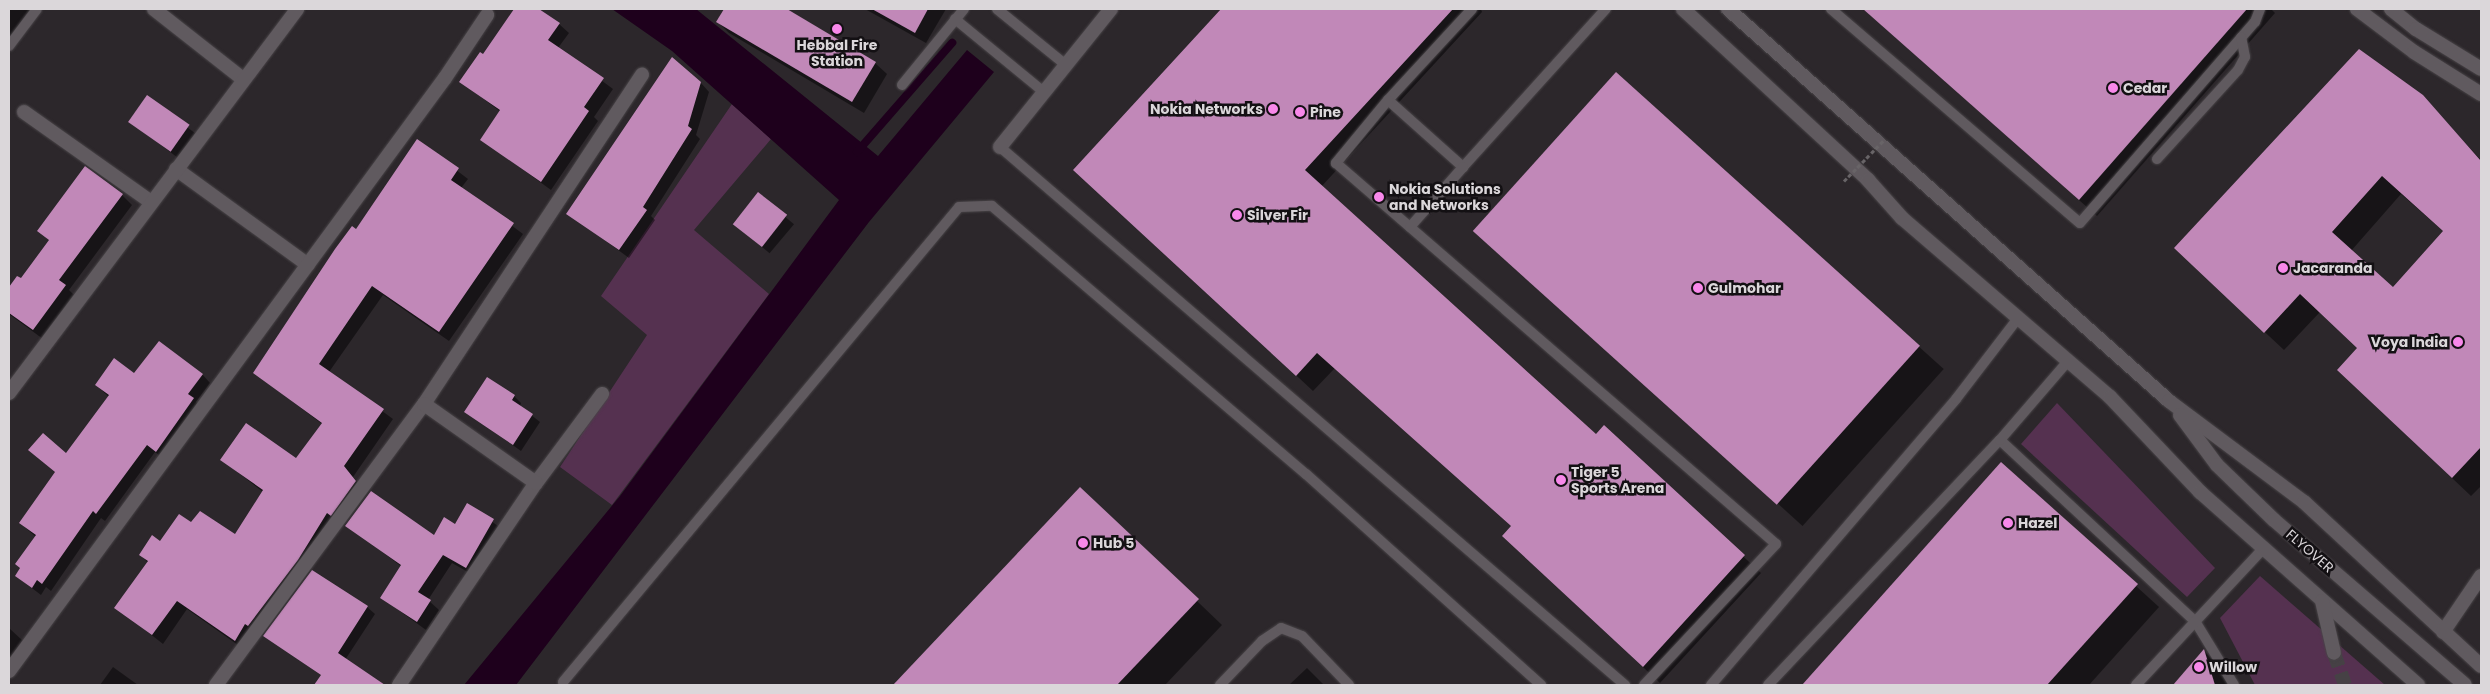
<!DOCTYPE html>
<html>
<head>
<meta charset="utf-8">
<style>
  body { margin:0 }
  #map { position:relative; width:2490px; height:694px; overflow:hidden; background:#2c272b; font-family:Poppins,sans-serif }
  div>[style] { position:absolute }
  .green>* { inset:0; background:#553150 }
  .water>* { inset:0; background:#1e001c }
  .shadow>* { inset:0; background:#0007; transform-origin:0 0 }
  .stream>* { height:8px; margin:-4px; padding:0 4px; transform-origin:4px; border-radius:4px; background:#1e001c }
  .building>* { inset:0; background:#c188b8; transform-origin:0 0 }
  .tertiary-tunnel>* { height:14px; margin-top:-7px; transform-origin:0; background:repeating-linear-gradient(90deg,#464145 0 14px,transparent 0 21px) }
  .roads { filter:drop-shadow(0 0 1px #484447) drop-shadow(0 0 1px #484447) }
  .service>* { height:10px; margin:-5px; padding:0 5px; transform-origin:5px; border-radius:5px; background:#605a5f }
  .minor>* { height:14px; margin:-7px; padding:0 7px; transform-origin:7px; border-radius:7px; background:#605a5f }
  .tertiary>* { height:14px; margin:-7px; padding:0 7px; transform-origin:7px; border-radius:7px; background:#605a5f }
  .path-bridge>* { height:3px; margin-top:-1.5px; transform-origin:0; background:repeating-linear-gradient(90deg,#686467 0 4px,transparent 0 6.5px) }
  .dots>* { width:14px; height:14px; translate:-50% -50%; box-sizing:border-box; border:2px solid #131013; border-radius:50% }
  span { translate:-50% -50%; white-space:nowrap; text-align:center; line-height:1.15; -webkit-text-stroke:5px #131013; paint-order:stroke }
  .poi-label { font-size:14px; color:#dbd7da; font-weight:700 }
  .left { translate:0 -50%; text-align:left }
  .right { translate:-100% -50%; text-align:right }
  .street-label { font-size:14px; color:#dbd7da }
  .frame { position:absolute; inset:0; border:10px solid #dbd7da; pointer-events:none }
</style>
</head>
<body>
<div id="map">
  <div class="green">
    <i style="clip-path:polygon(732px 104px,771px 139px,694px 230px,769px 294px,612px 505px,560px 467px,647px 335px,601px 296px)"></i>
    <i style="clip-path:polygon(2057px 403px,2215px 568px,2187px 597px,2021px 444px)"></i>
    <i style="clip-path:polygon(2260px 576px,2385px 685px,2255px 685px,2220px 618px)"></i>
  </div>
  <div class="water">
    <i style="clip-path:polygon(612px 9px,696px 9px,878px 156px,967px 50px,994px 72px,869px 222px,516px 685px,464px 685px,620px 496px,839px 200px,672px 51px)"></i>
  </div>
  <div class="shadow">
    <i style="clip-path:polygon(9px 9px,41px 9px,9px 53px)"></i>
    <i style="clip-path:polygon(516px 9px,537px 9px,559px 24px,569px 33px,558px 48px,613px 89px,594px 117px,598px 121px,551px 190px,482px 140px,501px 112px,461px 82px,483px 56px)"></i>
    <i style="clip-path:polygon(725px 9px,784px 9px,875px 63px,887px 74px,864px 113px,729px 33px,718px 22px)"></i>
    <i style="clip-path:polygon(865px 9px,946px 9px,926px 43px)"></i>
    <i style="clip-path:polygon(1223px 9px,1481px 9px,1482px 12px,1321px 187px,1596px 435px,1604px 427px,1761px 573px,1660px 683px,1521px 553px,1512px 527px,1335px 368px,1313px 391px,1075px 170px)"></i>
    <i style="clip-path:polygon(1863px 9px,2271px 9px,2275px 13px,2097px 216px)"></i>
    <i style="left:1616px;top:74px;width:441px;height:211px;rotate:42deg"></i>
    <i style="clip-path:polygon(701px 83px,709px 92px,696px 135px,700px 139px,651px 216px,655px 220px,629px 258px,568px 213px)"></i>
    <i style="clip-path:polygon(evenodd,2422px 96px,2481px 160px,2481px 486px,2471px 496px,2338px 370px,2359px 348px,2320px 312px,2284px 350px,2194px 266px,2422px 96px,2401px 194px,2444px 232px,2393px 289px,2351px 251px,2401px 194px)"></i>
    <i style="left:147px;top:97px;width:62px;height:30px;rotate:37deg"></i>
    <i style="clip-path:polygon(418px 141px,468px 179px,461px 188px,523px 234px,449px 341px,383px 295px,329px 372px,393px 419px,353px 477px,365px 491px,245px 650px,187px 609px,163px 644px,116px 607px,148px 563px,140px 554px,191px 524px,236px 536px,263px 492px,222px 460px,296px 459px,322px 424px,255px 373px)"></i>
    <i style="left:758px;top:194px;width:47px;height:38px;rotate:40deg"></i>
    <i style="clip-path:polygon(122px 195px,132px 205px,69px 290px,75px 296px,43px 339px,9px 314px,9px 289px,18px 278px,21px 280px,50px 241px,39px 231px)"></i>
    <i style="clip-path:polygon(135px 374px,202px 374px,210px 383px,196px 402px,201px 407px,164px 459px,155px 452px,105px 521px,101px 518px,51px 591px,46px 587px,41px 595px,16px 576px,36px 537px,20px 523px,56px 473px,38px 458px,66px 454px,109px 397px,96px 385px)"></i>
    <i style="clip-path:polygon(514px 396px,521px 403px,520px 406px,540px 422px,521px 451px,466px 412px)"></i>
    <i style="clip-path:polygon(2002px 464px,2159px 607px,2089px 685px,1804px 685px)"></i>
    <i style="clip-path:polygon(1080px 489px,1222px 625px,1165px 685px,894px 685px)"></i>
    <i style="clip-path:polygon(468px 504px,502px 529px,475px 576px,452px 563px,428px 600px,439px 610px,426px 630px,382px 598px,402px 567px,347px 525px,434px 536px,455px 525px)"></i>
    <i style="clip-path:polygon(367px 607px,375px 614px,345px 660px,382px 685px,315px 685px,322px 676px,265px 636px)"></i>
    <i style="clip-path:polygon(9px 628px,23px 641px,9px 663px)"></i>
    <i style="clip-path:polygon(2204px 651px,2226px 673px,2230px 685px,2174px 685px)"></i>
    <i style="clip-path:polygon(113px 667px,138px 685px,100px 685px)"></i>
    <i style="clip-path:polygon(1307px 668px,1324px 685px,1289px 685px)"></i>
  </div>
  <div class="stream">
    <i style="left:857px;top:152px;width:145px;rotate:-48.9deg"></i>
  </div>
  <div class="building">
    <i style="clip-path:polygon(514px 9px,539px 9px,560px 23px,548px 40px,604px 78px,584px 107px,589px 111px,541px 182px,480px 140px,500px 110px,459px 82px,480px 52px,483px 54px)"></i>
    <i style="clip-path:polygon(724px 9px,787px 9px,876px 62px,852px 102px,716px 22px)"></i>
    <i style="clip-path:polygon(872px 9px,928px 9px,915px 33px)"></i>
    <i style="clip-path:polygon(1221px 9px,1453px 9px,1305px 170px,1596px 434px,1604px 425px,1745px 555px,1643px 667px,1502px 536px,1511px 526px,1317px 353px,1296px 376px,1073px 170px)"></i>
    <i style="clip-path:polygon(1863px 9px,2247px 9px,2079px 200px)"></i>
    <i style="clip-path:polygon(evenodd,2359px 49px,2423px 95px,2481px 161px,2481px 447px,2452px 478px,2337px 370px,2357px 348px,2300px 294px,2264px 333px,2174px 248px,2359px 49px,2382px 176px,2443px 231px,2393px 287px,2332px 232px,2382px 176px)"></i>
    <i style="clip-path:polygon(672px 57px,701px 82px,688px 126px,692px 129px,643px 207px,647px 210px,619px 250px,566px 214px)"></i>
    <i style="left:1616px;top:72px;width:409px;height:214px;rotate:42deg"></i>
    <i style="left:147px;top:95px;width:52px;height:33px;rotate:35deg"></i>
    <i style="clip-path:polygon(417px 139px,459px 168px,451px 180px,514px 223px,439px 332px,372px 286px,319px 364px,384px 409px,344px 466px,356px 481px,331px 516px,327px 513px,298px 560px,248px 626px,245px 624px,235px 641px,177px 601px,152px 635px,114px 608px,148px 561px,139px 555px,152px 535px,160px 541px,179px 514px,191px 522px,200px 511px,235px 534px,263px 490px,220px 460px,246px 423px,296px 458px,322px 423px,253px 373px,335px 249px,352px 226px,356px 229px)"></i>
    <i style="clip-path:polygon(85px 166px,123px 194px,59px 280px,66px 285px,33px 330px,9px 313px,9px 287px,17px 276px,21px 278px,49px 240px,37px 231px)"></i>
    <i style="left:758px;top:192px;width:37px;height:41px;rotate:38deg"></i>
    <i style="clip-path:polygon(159px 341px,203px 374px,188px 394px,194px 398px,156px 452px,147px 445px,96px 514px,93px 511px,42px 584px,37px 580px,32px 588px,15px 576px,20px 568px,15px 564px,36px 535px,19px 523px,55px 472px,28px 450px,43px 433px,66px 453px,109px 395px,95px 385px,114px 358px,134px 373px)"></i>
    <i style="clip-path:polygon(487px 377px,515px 395px,512px 400px,533px 414px,513px 445px,464px 412px)"></i>
    <i style="clip-path:polygon(2001px 462px,2138px 584px,2047px 685px,1802px 685px)"></i>
    <i style="clip-path:polygon(1080px 487px,1199px 599px,1117px 685px,893px 685px)"></i>
    <i style="clip-path:polygon(371px 491px,434px 535px,444px 517px,455px 524px,467px 503px,494px 519px,466px 568px,443px 555px,418px 592px,431px 600px,417px 622px,380px 598px,401px 565px,345px 526px)"></i>
    <i style="clip-path:polygon(312px 570px,368px 606px,338px 653px,385px 685px,314px 685px,321px 675px,263px 636px)"></i>
    <i style="clip-path:polygon(2204px 649px,2215px 685px,2173px 685px)"></i>
  </div>
  <div class="tertiary-tunnel">
    <i style="left:2334px;top:653px;width:34px;rotate:71deg"></i>
  </div>
  <div class="roads">
    <div class="service">
      <i style="left:997px;top:9px;width:89px;rotate:39.1deg"></i>
      <i style="left:1472px;top:9px;width:124px;rotate:132.7deg"></i>
      <i style="left:1388px;top:100px;width:101px;rotate:41.8deg"></i>
      <i style="left:1463px;top:167px;width:213px;rotate:-47.9deg"></i>
      <i style="left:1831px;top:9px;width:328px;rotate:40.7deg"></i>
      <i style="left:2080px;top:223px;width:267px;rotate:-49deg"></i>
      <i style="left:2255px;top:22px;width:14px;rotate:-69deg"></i>
      <i style="left:955px;top:19px;width:115px;rotate:39.4deg"></i>
      <i style="left:9px;top:46px;width:46px;rotate:-52.9deg"></i>
      <i style="left:902px;top:85px;width:98px;rotate:-50.8deg"></i>
      <i style="left:1388px;top:100px;width:82px;rotate:129.5deg"></i>
      <i style="left:1336px;top:163px;width:582px;rotate:40.89deg"></i>
      <i style="left:1776px;top:544px;width:193px;rotate:133.1deg"></i>
      <i style="left:1000px;top:147px;width:825px;rotate:40.72deg"></i>
      <i style="left:2157px;top:159px;width:120px;rotate:-47.7deg"></i>
      <i style="left:2238px;top:70px;width:15px;rotate:-62deg"></i>
      <i style="left:2245px;top:57px;width:20px;rotate:-101deg"></i>
      <i style="left:1410px;top:227px;width:80px;rotate:-48.5deg"></i>
      <i style="left:2000px;top:440px;width:266px;rotate:42.9deg"></i>
      <i style="left:2195px;top:621px;width:75px;rotate:58.6deg"></i>
      <i style="left:563px;top:682px;width:618px;rotate:-50.18deg"></i>
      <i style="left:959px;top:207px;width:33px;rotate:-2deg"></i>
      <i style="left:992px;top:206px;width:413px;rotate:40.5deg"></i>
      <i style="left:1306px;top:474px;width:316px;rotate:41.9deg"></i>
      <i style="left:1220px;top:685px;width:61px;rotate:-46.3deg"></i>
      <i style="left:1262px;top:641px;width:23px;rotate:-34deg"></i>
      <i style="left:1281px;top:628px;width:22px;rotate:21deg"></i>
      <i style="left:1302px;top:636px;width:68px;rotate:46.2deg"></i>
      <i style="left:1711px;top:685px;width:377px;rotate:-49.4deg"></i>
      <i style="left:1956px;top:399px;width:103px;rotate:-52.5deg"></i>
      <i style="left:1768px;top:685px;width:337px;rotate:-46.6deg"></i>
      <i style="left:2000px;top:440px;width:104px;rotate:-49.3deg"></i>
      <i style="left:2136px;top:685px;width:186px;rotate:-47deg"></i>
    </div>
    <div class="minor">
      <i style="left:154px;top:9px;width:113px;rotate:38.2deg"></i>
      <i style="left:24px;top:112px;width:156px;rotate:35.3deg"></i>
      <i style="left:1000px;top:147px;width:177px;rotate:-51.2deg"></i>
      <i style="left:176px;top:169px;width:163px;rotate:36deg"></i>
      <i style="left:9px;top:393px;width:480px;rotate:-53.1deg"></i>
      <i style="left:536px;top:483px;width:111px;rotate:-53.4deg"></i>
      <i style="left:9px;top:671px;width:736px;rotate:-53.68deg"></i>
      <i style="left:445px;top:78px;width:76px;rotate:-56.3deg"></i>
      <i style="left:216px;top:685px;width:350px;rotate:-53.5deg"></i>
      <i style="left:424px;top:404px;width:395px;rotate:-56.5deg"></i>
      <i style="left:399px;top:685px;width:244px;rotate:-55.9deg"></i>
      <i style="left:536px;top:483px;width:137px;rotate:-144.8deg"></i>
    </div>
    <div class="tertiary">
      <i style="left:1683px;top:9px;width:252px;rotate:42.7deg"></i>
      <i style="left:1868px;top:180px;width:51px;rotate:48.2deg"></i>
      <i style="left:1902px;top:218px;width:274px;rotate:40.7deg"></i>
      <i style="left:2110px;top:397px;width:131px;rotate:46.5deg"></i>
      <i style="left:2200px;top:492px;width:291px;rotate:41.5deg"></i>
      <i style="left:1728px;top:9px;width:590px;rotate:41.63deg"></i>
      <i style="left:2169px;top:401px;width:169px;rotate:36.8deg"></i>
      <i style="left:2304px;top:502px;width:241px;rotate:42.8deg"></i>
      <i style="left:2357px;top:9px;width:71px;rotate:37deg"></i>
      <i style="left:2414px;top:52px;width:79px;rotate:32.1deg"></i>
      <i style="left:2391px;top:9px;width:32px;rotate:39deg"></i>
      <i style="left:2416px;top:29px;width:76px;rotate:31.6deg"></i>
      <i style="left:2180px;top:415px;width:62px;rotate:53.5deg"></i>
      <i style="left:2217px;top:465px;width:79px;rotate:44deg"></i>
      <i style="left:2274px;top:520px;width:252px;rotate:40.8deg"></i>
      <i style="left:2322px;top:601px;width:53px;rotate:77deg"></i>
      <i style="left:2443px;top:632px;width:68px;rotate:-55.8deg"></i>
    </div>
  </div>
  <div class="path-bridge">
    <i style="left:1844px;top:181px;width:56px;rotate:-45.7deg"></i>
  </div>
  <div class="dots">
    <i style="left:837px;top:29px;background:#f888ea"></i>
    <i style="left:2113px;top:88px;background:#f888ea"></i>
    <i style="left:1273px;top:109px;background:#f888ea"></i>
    <i style="left:1300px;top:112px;background:#f888ea"></i>
    <i style="left:1379px;top:197px;background:#f888ea"></i>
    <i style="left:1237px;top:215px;background:#f888ea"></i>
    <i style="left:2283px;top:268px;background:#f888ea"></i>
    <i style="left:1698px;top:288px;background:#f888ea"></i>
    <i style="left:2458px;top:342px;background:#f888ea"></i>
    <i style="left:1561px;top:480px;background:#f888ea"></i>
    <i style="left:2008px;top:523px;background:#f888ea"></i>
    <i style="left:1083px;top:543px;background:#f888ea"></i>
    <i style="left:2199px;top:667px;background:#f888ea"></i>
  </div>
  <div class="poi-label">
    <span style="left:837px;top:53px">Hebbal Fire<br>Station</span>
    <span class="left" style="left:2123px;top:88px">Cedar</span>
    <span class="right" style="left:1263px;top:109px">Nokia Networks</span>
    <span class="left" style="left:1310px;top:112px">Pine</span>
    <span class="left" style="left:1389px;top:197px">Nokia Solutions<br>and Networks</span>
    <span class="left" style="left:1247px;top:215px">Silver Fir</span>
    <span class="left" style="left:2293px;top:268px">Jacaranda</span>
    <span class="left" style="left:1708px;top:288px">Gulmohar</span>
    <span class="right" style="left:2448px;top:342px">Voya India</span>
    <span class="left" style="left:1571px;top:480px">Tiger 5<br>Sports Arena</span>
    <span class="left" style="left:2018px;top:523px">Hazel</span>
    <span class="left" style="left:1093px;top:543px">Hub 5</span>
    <span class="left" style="left:2209px;top:667px">Willow</span>
  </div>
  <div class="street-label">
    <span style="left:2310px;top:551px;rotate:41deg">FLYOVER</span>
  </div>
  <div class="frame"></div>
</div>
</body>
</html>
